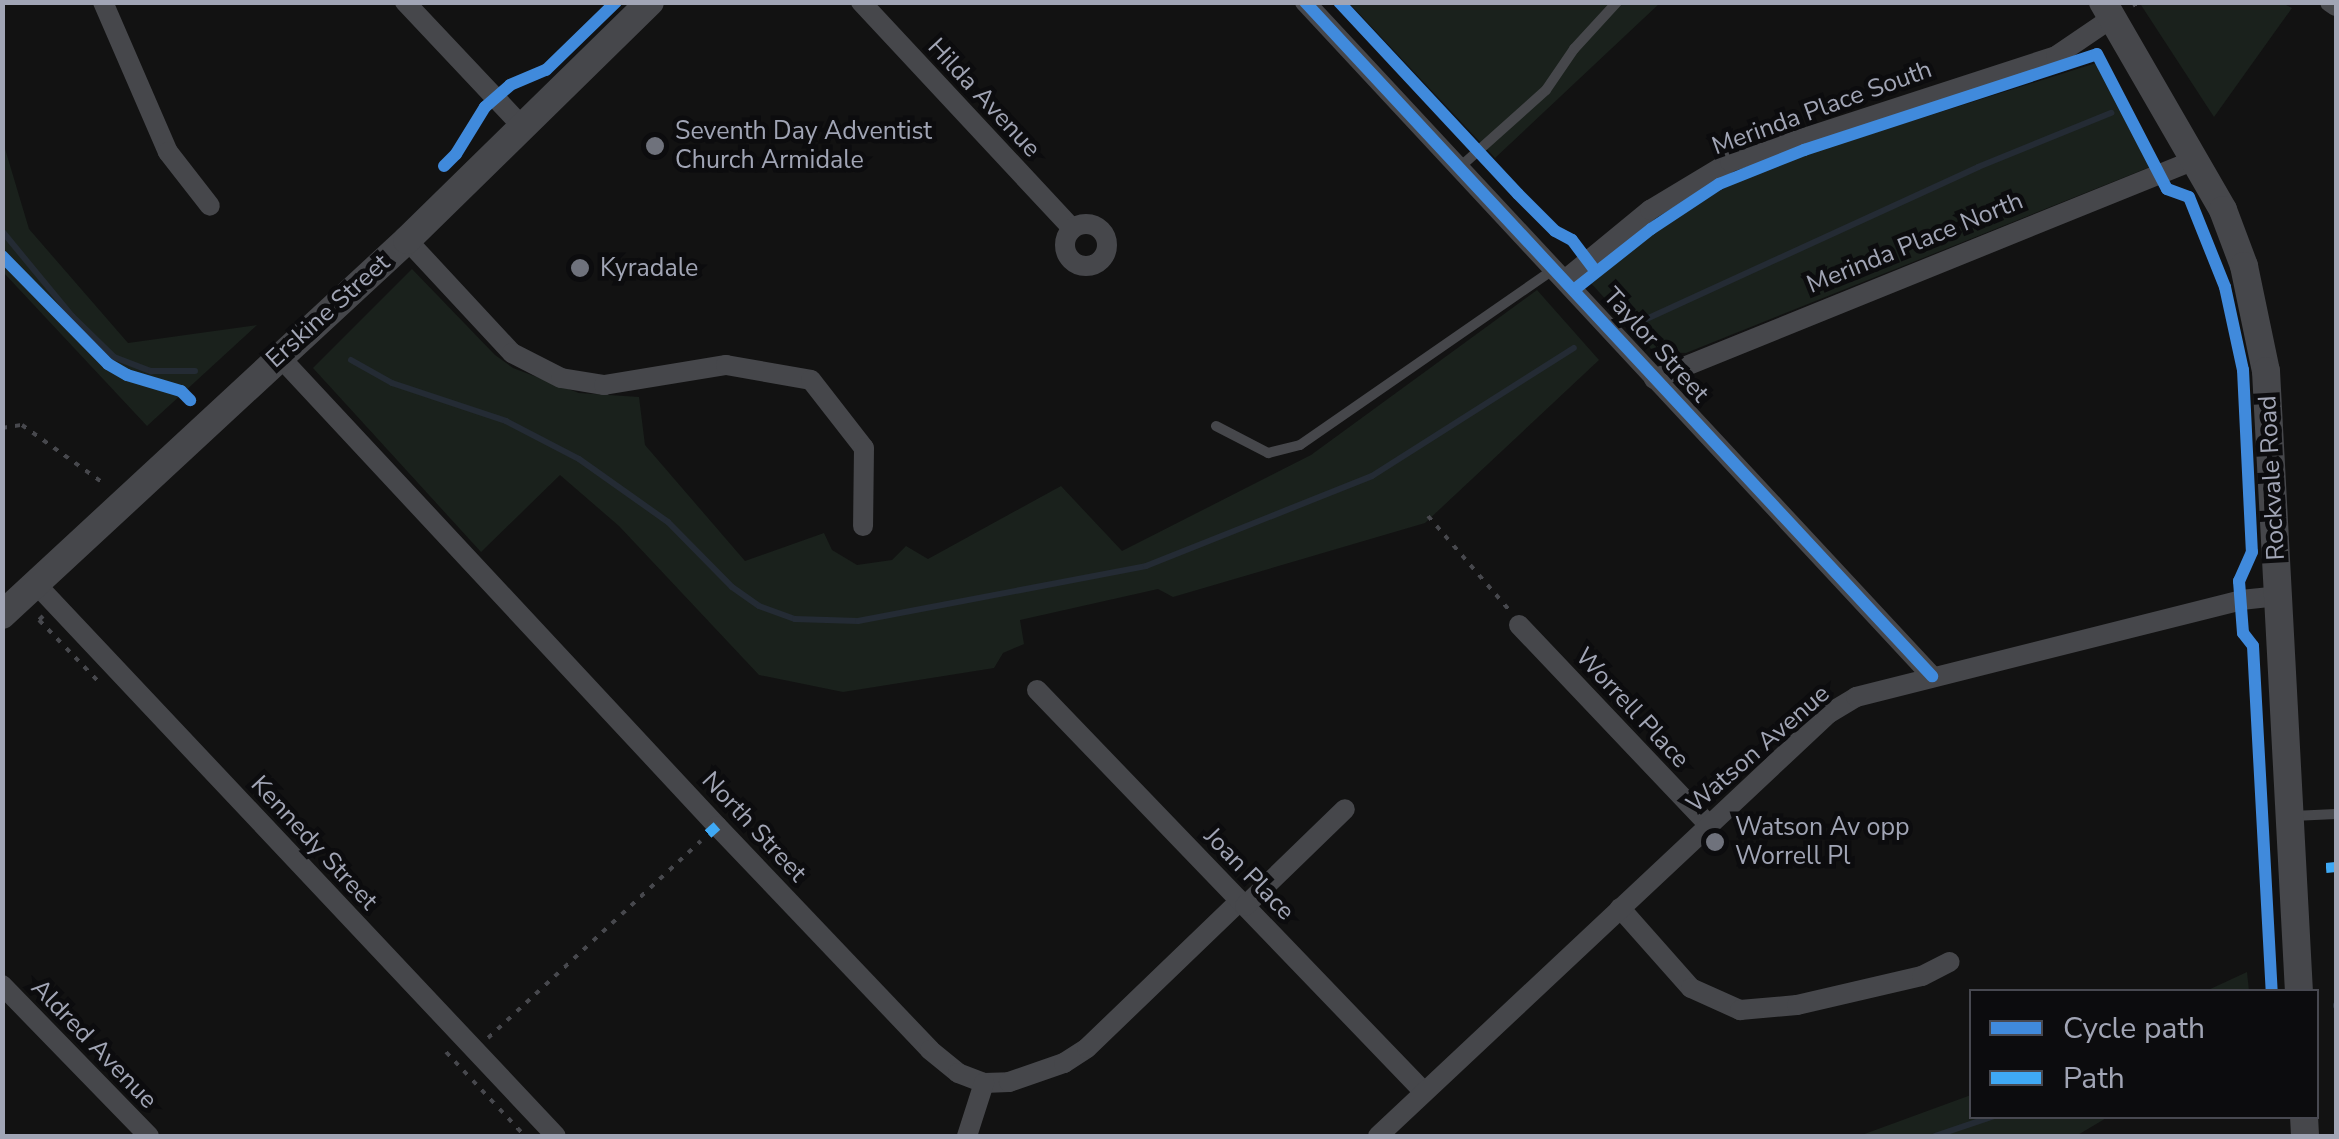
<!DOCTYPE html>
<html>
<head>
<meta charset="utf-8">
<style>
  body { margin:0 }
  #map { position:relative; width:2339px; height:1139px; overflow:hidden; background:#121212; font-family:"Nunito Sans",sans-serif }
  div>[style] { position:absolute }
  .green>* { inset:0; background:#1a211c }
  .stream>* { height:6px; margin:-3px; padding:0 3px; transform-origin:3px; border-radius:3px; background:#242b34 }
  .path>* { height:4px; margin-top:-2px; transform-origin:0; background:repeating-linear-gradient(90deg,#47484d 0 5px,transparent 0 13px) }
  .service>* { height:10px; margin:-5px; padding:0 5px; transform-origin:5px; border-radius:5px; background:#46474b }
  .minor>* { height:20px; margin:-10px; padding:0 10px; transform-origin:10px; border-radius:10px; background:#46474b }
  .minor>.ring { margin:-10px; padding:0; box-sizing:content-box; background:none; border:20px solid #46474b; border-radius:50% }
  .tertiary>* { height:28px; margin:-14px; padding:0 14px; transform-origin:14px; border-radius:14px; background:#46474b }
  .quiet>* { height:10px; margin-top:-5px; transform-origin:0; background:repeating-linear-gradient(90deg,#3fa9f5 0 20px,transparent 0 30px) }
  .cycleway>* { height:12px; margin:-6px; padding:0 6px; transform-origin:6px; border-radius:6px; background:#408adc }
  .dots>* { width:28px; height:28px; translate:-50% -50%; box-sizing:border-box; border:5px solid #0c0c0e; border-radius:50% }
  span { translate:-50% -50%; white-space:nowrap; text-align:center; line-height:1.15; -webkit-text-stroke:9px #0c0c0e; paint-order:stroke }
  .street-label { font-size:25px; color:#a1a5b5 }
  .poi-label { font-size:25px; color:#a1a5b5 }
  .left { translate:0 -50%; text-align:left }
  .frame { position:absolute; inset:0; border:5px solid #a1a5b5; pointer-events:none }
  .legend { position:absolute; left:1969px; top:989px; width:350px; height:130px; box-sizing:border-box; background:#0c0c0e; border:2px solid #484951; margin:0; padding:12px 18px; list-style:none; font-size:30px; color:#a1a5b5 }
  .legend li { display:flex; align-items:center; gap:20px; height:50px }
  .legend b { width:50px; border:2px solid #484951 }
</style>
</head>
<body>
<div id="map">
  <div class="green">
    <i style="clip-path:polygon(1349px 3px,1660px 3px,1495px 158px)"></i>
    <i style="clip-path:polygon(2145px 3px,2280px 2px,2292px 8px,2214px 117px,2141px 5px)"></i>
    <i style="clip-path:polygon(2096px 63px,2132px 124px,2150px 167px,1686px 353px,1654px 352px,1588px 280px,1658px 229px,1734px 182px,1769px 166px)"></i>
    <i style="clip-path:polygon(3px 142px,29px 229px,128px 343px,257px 325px,147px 426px,3px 272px)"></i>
    <i style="clip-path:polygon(412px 269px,495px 355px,513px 368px,579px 393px,639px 397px,645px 445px,745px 561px,824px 533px,832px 550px,857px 565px,892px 560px,906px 546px,928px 559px,1061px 486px,1122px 551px,1311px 455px,1537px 290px,1599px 360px,1425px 523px,1173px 597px,1158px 589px,1020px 620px,1024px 644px,1003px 653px,994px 668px,843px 692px,759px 675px,619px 526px,560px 475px,481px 552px,313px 368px)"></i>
    <i style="clip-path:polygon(2247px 972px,2249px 991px,2206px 991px)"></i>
    <i style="clip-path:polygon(1971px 1095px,1972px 1116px,2108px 1117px,2076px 1136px,1859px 1136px)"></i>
  </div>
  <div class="stream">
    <i style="left:2px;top:231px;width:110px;rotate:50.5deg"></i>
    <i style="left:72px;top:316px;width:59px;rotate:44.3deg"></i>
    <i style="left:114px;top:357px;width:40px;rotate:21deg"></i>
    <i style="left:151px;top:371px;width:44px"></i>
    <i style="left:1642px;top:321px;width:370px;rotate:-24.6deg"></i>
    <i style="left:1978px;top:167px;width:144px;rotate:-22.1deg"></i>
    <i style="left:351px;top:360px;width:47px;rotate:29.3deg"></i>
    <i style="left:392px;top:383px;width:120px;rotate:18.4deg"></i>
    <i style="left:506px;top:421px;width:82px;rotate:27.5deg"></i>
    <i style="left:579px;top:459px;width:109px;rotate:35.3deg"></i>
    <i style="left:668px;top:522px;width:91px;rotate:45.4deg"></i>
    <i style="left:732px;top:587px;width:33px;rotate:35deg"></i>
    <i style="left:759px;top:606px;width:38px;rotate:20deg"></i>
    <i style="left:795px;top:619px;width:63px;rotate:1.8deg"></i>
    <i style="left:858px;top:621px;width:293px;rotate:-10.8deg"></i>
    <i style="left:1146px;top:566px;width:243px;rotate:-21.7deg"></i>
    <i style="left:1372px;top:476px;width:239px;rotate:-32.4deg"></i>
    <i style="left:2336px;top:1006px;width:1px;rotate:-90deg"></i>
    <i style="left:1935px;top:1136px;width:62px;rotate:-18.7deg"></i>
  </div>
  <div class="path">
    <i style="left:2133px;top:2px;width:6px;rotate:59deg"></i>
    <i style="left:2px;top:428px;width:20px;rotate:-9deg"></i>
    <i style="left:22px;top:425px;width:100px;rotate:35.6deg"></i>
    <i style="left:1428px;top:516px;width:125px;rotate:49.2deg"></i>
    <i style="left:43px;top:616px;width:6px;rotate:135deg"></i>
    <i style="left:39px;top:620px;width:85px;rotate:46deg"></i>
    <i style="left:488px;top:1038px;width:290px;rotate:-42.8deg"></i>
    <i style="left:446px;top:1052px;width:115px;rotate:46.8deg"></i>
  </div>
  <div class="service">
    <i style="left:1460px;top:167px;width:115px;rotate:-41.8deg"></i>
    <i style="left:1546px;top:90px;width:50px;rotate:-55.7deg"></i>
    <i style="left:1574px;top:49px;width:64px;rotate:-47.5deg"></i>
    <i style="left:1216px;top:426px;width:59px;rotate:27.4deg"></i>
    <i style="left:1268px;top:453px;width:33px;rotate:-14deg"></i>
    <i style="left:1300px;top:445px;width:309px;rotate:-34.7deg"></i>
    <i style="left:2293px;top:816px;width:43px;rotate:-2.7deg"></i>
  </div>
  <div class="minor">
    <i style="left:103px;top:2px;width:163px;rotate:66.6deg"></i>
    <i style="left:168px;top:152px;width:68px;rotate:52.1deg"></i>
    <i style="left:405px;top:2px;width:169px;rotate:46.7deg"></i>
    <i style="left:861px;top:2px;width:309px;rotate:47deg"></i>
    <i style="left:1305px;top:2px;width:921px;rotate:47.07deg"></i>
    <i style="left:2330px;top:2px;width:7px;rotate:34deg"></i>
    <i class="ring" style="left:1065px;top:224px;width:22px;height:22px"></i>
    <i style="left:407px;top:240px;width:154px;rotate:47.1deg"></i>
    <i style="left:512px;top:353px;width:55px;rotate:27deg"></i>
    <i style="left:561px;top:378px;width:44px;rotate:9.2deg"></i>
    <i style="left:604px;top:385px;width:124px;rotate:-9.3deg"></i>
    <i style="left:726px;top:365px;width:86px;rotate:10deg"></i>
    <i style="left:811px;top:380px;width:86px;rotate:52.1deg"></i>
    <i style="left:864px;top:448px;width:78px;rotate:90.7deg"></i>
    <i style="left:1566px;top:279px;width:109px;rotate:-39.4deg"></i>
    <i style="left:1650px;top:210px;width:93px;rotate:-31deg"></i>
    <i style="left:1730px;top:162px;width:343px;rotate:-18deg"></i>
    <i style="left:2056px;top:56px;width:68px;rotate:-34.2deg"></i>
    <i style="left:278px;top:355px;width:644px;rotate:47.01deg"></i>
    <i style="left:717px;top:826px;width:309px;rotate:46.4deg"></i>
    <i style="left:930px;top:1050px;width:36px;rotate:39deg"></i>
    <i style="left:958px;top:1073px;width:28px;rotate:21deg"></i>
    <i style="left:984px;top:1083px;width:25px;rotate:-2deg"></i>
    <i style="left:1009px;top:1082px;width:58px;rotate:-19.1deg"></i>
    <i style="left:1064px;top:1063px;width:27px;rotate:-33deg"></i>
    <i style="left:1087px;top:1048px;width:212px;rotate:-43.9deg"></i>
    <i style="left:1654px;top:379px;width:586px;rotate:-22.06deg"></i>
    <i style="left:36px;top:584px;width:758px;rotate:46.71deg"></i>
    <i style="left:1519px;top:625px;width:276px;rotate:46.5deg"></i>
    <i style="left:1037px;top:690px;width:558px;rotate:46.09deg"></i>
    <i style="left:1245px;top:906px;width:139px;rotate:-44.1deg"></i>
    <i style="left:1620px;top:908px;width:107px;rotate:48.4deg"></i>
    <i style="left:1691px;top:988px;width:54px;rotate:24.2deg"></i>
    <i style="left:1740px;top:1010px;width:57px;rotate:-5deg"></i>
    <i style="left:1797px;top:1005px;width:128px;rotate:-13.1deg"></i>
    <i style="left:1922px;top:976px;width:31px;rotate:-27deg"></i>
    <i style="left:2px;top:985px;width:211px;rotate:45.8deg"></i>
    <i style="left:967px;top:1136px;width:56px;rotate:-72.2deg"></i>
    <i style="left:1378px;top:1136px;width:617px;rotate:-43.16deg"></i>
    <i style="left:1828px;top:714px;width:33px;rotate:-31deg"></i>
    <i style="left:1856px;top:697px;width:397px;rotate:-14.1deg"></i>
    <i style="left:2241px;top:600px;width:37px;rotate:-6deg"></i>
  </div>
  <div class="tertiary">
    <i style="left:2103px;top:2px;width:240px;rotate:60deg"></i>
    <i style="left:2223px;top:210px;width:60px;rotate:69.4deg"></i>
    <i style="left:2244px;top:266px;width:107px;rotate:78.2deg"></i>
    <i style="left:2266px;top:371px;width:622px;rotate:86.96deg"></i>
    <i style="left:2px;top:615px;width:552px;rotate:-42.8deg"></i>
    <i style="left:407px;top:240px;width:340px;rotate:-44.4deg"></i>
    <i style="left:2304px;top:1116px;width:20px;rotate:87deg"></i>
  </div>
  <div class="quiet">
    <i style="left:708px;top:834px;width:12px;rotate:-42deg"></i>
    <i style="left:2326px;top:868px;width:10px;rotate:-6deg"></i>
  </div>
  <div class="cycleway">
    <i style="left:1305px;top:2px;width:921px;rotate:47.07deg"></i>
    <i style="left:1339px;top:2px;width:262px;rotate:47deg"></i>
    <i style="left:1518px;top:194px;width:52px;rotate:45deg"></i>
    <i style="left:1555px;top:231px;width:19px;rotate:28deg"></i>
    <i style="left:1572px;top:240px;width:39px;rotate:53deg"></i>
    <i style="left:444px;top:166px;width:17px;rotate:-45deg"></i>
    <i style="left:456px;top:154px;width:55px;rotate:-58.3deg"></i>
    <i style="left:485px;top:107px;width:33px;rotate:-41deg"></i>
    <i style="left:510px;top:85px;width:39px;rotate:-23deg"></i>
    <i style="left:546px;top:70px;width:98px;rotate:-44.2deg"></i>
    <i style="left:2px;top:256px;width:151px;rotate:45.5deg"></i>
    <i style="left:108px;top:364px;width:22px;rotate:30deg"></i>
    <i style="left:127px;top:375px;width:56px;rotate:16.5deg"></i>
    <i style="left:181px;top:391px;width:13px;rotate:45deg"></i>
    <i style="left:1575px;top:289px;width:97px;rotate:-38.3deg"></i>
    <i style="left:1651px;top:229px;width:82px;rotate:-33.5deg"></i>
    <i style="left:1719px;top:184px;width:92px;rotate:-21.8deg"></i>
    <i style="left:1804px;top:150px;width:308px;rotate:-18.1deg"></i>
    <i style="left:2097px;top:54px;width:152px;rotate:62.6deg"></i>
    <i style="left:2167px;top:189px;width:23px;rotate:20deg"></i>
    <i style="left:2189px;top:197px;width:97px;rotate:68.2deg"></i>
    <i style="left:2225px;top:287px;width:85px;rotate:77.8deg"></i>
    <i style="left:2243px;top:370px;width:182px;rotate:87.2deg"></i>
    <i style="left:2252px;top:552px;width:32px;rotate:114deg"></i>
    <i style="left:2239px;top:581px;width:52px;rotate:85.6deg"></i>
    <i style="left:2243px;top:633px;width:16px;rotate:52deg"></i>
    <i style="left:2253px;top:646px;width:347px;rotate:86.9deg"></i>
  </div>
  <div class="dots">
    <i style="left:655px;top:146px;background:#6f727c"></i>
    <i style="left:580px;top:268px;background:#6f727c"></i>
    <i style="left:1715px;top:842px;background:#6f727c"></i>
  </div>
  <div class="street-label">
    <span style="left:984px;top:98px;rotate:47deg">Hilda Avenue</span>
    <span style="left:1822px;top:108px;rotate:-20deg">Merinda Place South</span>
    <span style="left:1915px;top:243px;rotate:-22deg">Merinda Place North</span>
    <span style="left:328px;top:311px;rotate:-42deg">Erskine Street</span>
    <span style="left:1656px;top:345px;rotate:48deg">Taylor Street</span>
    <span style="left:2272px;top:478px;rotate:-93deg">Rockvale Road</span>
    <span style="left:1632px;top:708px;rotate:47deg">Worrell Place</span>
    <span style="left:1758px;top:749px;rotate:-41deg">Watson Avenue</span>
    <span style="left:754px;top:827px;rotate:47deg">North Street</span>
    <span style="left:314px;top:843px;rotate:47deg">Kennedy Street</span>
    <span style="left:1249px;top:874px;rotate:46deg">Joan Place</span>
    <span style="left:94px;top:1044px;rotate:46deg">Aldred Avenue</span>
  </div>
  <div class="poi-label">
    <span class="left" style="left:675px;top:146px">Seventh Day Adventist<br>Church Armidale</span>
    <span class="left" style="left:600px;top:268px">Kyradale</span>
    <span class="left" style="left:1735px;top:842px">Watson Av opp<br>Worrell Pl</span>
  </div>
  <div class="frame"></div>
  <ul class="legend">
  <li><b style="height:12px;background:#408adc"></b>Cycle path</li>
  <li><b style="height:12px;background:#3fa9f5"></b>Path</li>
  </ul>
</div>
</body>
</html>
